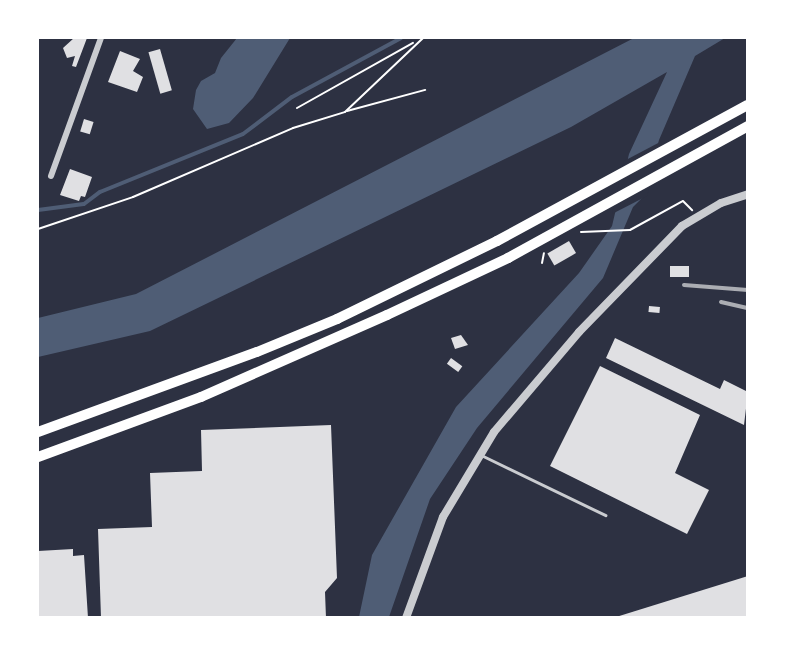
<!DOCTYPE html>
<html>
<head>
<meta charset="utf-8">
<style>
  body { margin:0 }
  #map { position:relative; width:785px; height:655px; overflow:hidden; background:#2d3142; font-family:"Source Sans 3",sans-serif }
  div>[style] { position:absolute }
  .water>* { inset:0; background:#4f5d75 }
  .pier>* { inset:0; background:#2d3142 }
  .stream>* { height:4px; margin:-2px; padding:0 2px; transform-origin:2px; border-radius:2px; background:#4f5d75 }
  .building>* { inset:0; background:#e0e0e3; transform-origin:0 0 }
  .path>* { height:2px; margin:-1px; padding:0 1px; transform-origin:1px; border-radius:1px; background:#fff }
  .service>* { height:3px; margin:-1.5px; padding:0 1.5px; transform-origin:1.5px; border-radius:1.5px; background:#caccd0 }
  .minor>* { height:6px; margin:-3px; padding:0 3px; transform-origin:3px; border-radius:3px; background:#caccd0 }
  .tertiary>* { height:8px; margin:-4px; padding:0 4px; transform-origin:4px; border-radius:4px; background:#caccd0 }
  .primary>* { height:10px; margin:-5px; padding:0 5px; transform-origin:5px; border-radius:5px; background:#fff }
  .rail>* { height:4px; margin:-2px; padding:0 2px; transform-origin:2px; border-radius:2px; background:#abadb3 }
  span { translate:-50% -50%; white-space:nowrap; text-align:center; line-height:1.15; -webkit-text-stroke:4.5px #fff; paint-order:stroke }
  .frame { position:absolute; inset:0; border:39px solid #fff; pointer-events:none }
</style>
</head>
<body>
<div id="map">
  <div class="water">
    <i style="clip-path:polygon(237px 38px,290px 38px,253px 98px,229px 123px,207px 129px,193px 109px,196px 90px,201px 81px,215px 73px,221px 58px)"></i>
    <i style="clip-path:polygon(634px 38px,725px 38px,695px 56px,659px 140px,644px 196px,633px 207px,603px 278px,477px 428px,430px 499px,389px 617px,359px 617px,372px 555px,456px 407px,579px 273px,612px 226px,629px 154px,667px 72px,571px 127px,150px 331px,38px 357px,38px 318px,136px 294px)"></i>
  </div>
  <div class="pier">
    <i style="clip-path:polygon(662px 141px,647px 196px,612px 214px,624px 161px)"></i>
  </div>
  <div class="stream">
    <i style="left:38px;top:210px;width:46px;rotate:-7.4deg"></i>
    <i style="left:84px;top:204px;width:20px;rotate:-37deg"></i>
    <i style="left:100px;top:192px;width:154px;rotate:-22.1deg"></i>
    <i style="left:243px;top:134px;width:61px;rotate:-37.1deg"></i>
    <i style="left:292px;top:97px;width:124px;rotate:-28.4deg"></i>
  </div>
  <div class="building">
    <i style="clip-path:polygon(74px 38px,87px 38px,76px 67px,72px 66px,75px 56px,67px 58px,63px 48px)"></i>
    <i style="left:160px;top:49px;width:43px;height:12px;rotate:74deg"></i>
    <i style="clip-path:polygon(120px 51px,140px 59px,133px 71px,143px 77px,137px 92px,108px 82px)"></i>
    <i style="left:84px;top:119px;width:10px;height:13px;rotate:17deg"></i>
    <i style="clip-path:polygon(70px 169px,92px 177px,85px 197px,81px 196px,79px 201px,60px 195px)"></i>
    <i style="left:569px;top:241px;width:14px;height:25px;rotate:60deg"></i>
    <i style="left:689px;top:266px;width:11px;height:19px;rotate:90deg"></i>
    <i style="left:649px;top:306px;width:11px;height:6px;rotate:5deg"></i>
    <i style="clip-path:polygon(461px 335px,468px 345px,455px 349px,451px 338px)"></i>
    <i style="clip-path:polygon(615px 338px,720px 389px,724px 380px,748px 392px,744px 425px,606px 358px)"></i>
    <i style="left:451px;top:358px;width:14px;height:7px;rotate:36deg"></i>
    <i style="clip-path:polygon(600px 366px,700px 415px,675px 473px,709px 490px,687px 534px,550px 466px)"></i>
    <i style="clip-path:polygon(331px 425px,337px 578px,325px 592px,326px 618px,101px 618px,98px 529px,152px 527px,150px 473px,202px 471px,201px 430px)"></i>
    <i style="clip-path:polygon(73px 549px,73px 556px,84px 555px,88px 618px,38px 618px,38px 551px)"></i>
    <i style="clip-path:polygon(748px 576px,748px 618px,616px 618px,616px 617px)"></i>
  </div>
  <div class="path">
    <i style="left:297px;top:108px;width:133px;rotate:-29.3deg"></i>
    <i style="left:347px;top:111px;width:81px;rotate:-15.1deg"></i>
    <i style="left:38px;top:229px;width:100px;rotate:-18.6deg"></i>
    <i style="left:133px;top:197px;width:174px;rotate:-23.3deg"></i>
    <i style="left:293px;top:128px;width:54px;rotate:-17.1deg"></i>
    <i style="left:345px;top:112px;width:108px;rotate:-43.5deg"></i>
    <i style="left:581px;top:232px;width:49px;rotate:-2.3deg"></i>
    <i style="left:630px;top:230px;width:60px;rotate:-28.7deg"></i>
    <i style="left:683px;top:201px;width:13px;rotate:45deg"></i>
    <i style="left:542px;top:263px;width:10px;rotate:-79deg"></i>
  </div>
  <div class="service">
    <i style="left:483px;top:456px;width:136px;rotate:25.8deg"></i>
  </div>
  <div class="minor">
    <i style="left:51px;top:176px;width:147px;rotate:-70.1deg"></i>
  </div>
  <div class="tertiary">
    <i style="left:406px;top:618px;width:108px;rotate:-69.9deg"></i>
    <i style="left:443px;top:517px;width:99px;rotate:-59deg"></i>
    <i style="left:494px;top:432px;width:131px;rotate:-49.6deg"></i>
    <i style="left:579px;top:332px;width:148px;rotate:-45.8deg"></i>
    <i style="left:682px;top:226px;width:45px;rotate:-30.5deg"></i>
    <i style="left:721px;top:203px;width:28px;rotate:-18deg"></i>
  </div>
  <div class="primary">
    <i style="left:38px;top:432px;width:233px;rotate:-20.1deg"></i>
    <i style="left:257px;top:352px;width:87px;rotate:-22.4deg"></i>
    <i style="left:337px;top:319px;width:178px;rotate:-26deg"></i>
    <i style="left:497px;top:241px;width:285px;rotate:-28.5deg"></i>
    <i style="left:38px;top:457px;width:174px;rotate:-20.2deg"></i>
    <i style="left:201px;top:397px;width:203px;rotate:-23.8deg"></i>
    <i style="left:387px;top:315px;width:134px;rotate:-25.2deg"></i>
    <i style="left:508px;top:258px;width:274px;rotate:-28.8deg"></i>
  </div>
  <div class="rail">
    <i style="left:684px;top:285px;width:64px;rotate:4.5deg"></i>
    <i style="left:721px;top:302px;width:28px;rotate:13deg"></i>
  </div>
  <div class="frame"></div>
</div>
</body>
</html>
